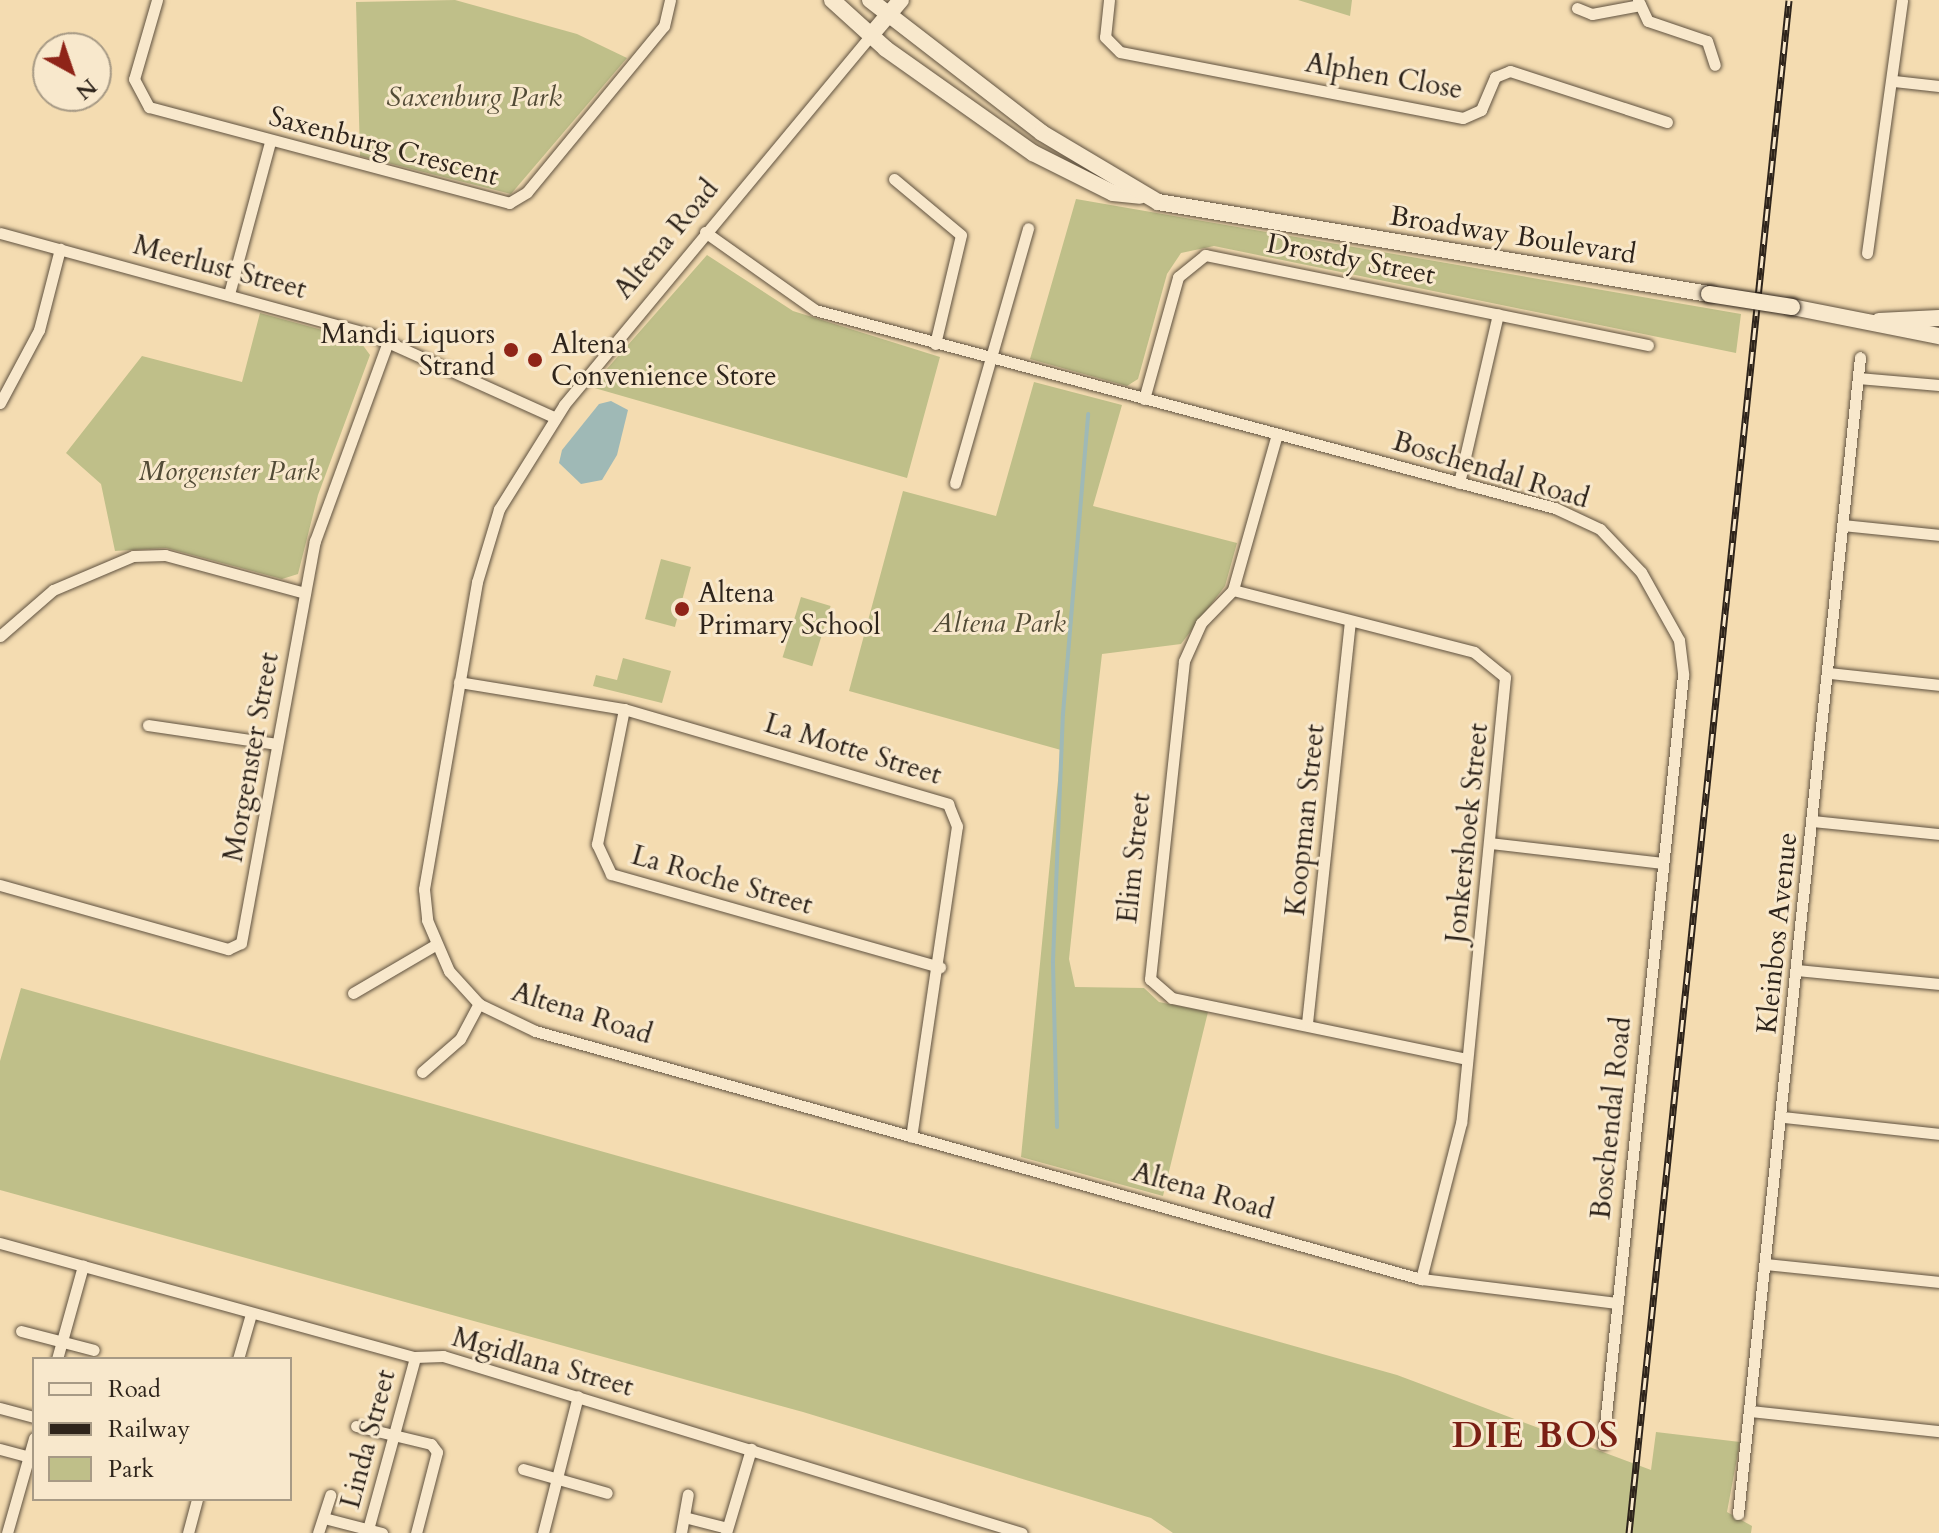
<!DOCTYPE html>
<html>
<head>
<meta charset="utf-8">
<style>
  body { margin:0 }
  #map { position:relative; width:1939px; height:1533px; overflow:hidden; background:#f4dcb1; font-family:Cardo,serif }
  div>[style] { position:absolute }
  .green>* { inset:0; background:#bfbf89; transform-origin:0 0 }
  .water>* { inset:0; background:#9fb9b6 }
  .stream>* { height:4px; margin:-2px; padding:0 2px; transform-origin:2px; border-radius:2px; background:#9fb9b6 }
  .roads { filter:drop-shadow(0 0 2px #605240) drop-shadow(0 0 2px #605240) }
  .street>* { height:11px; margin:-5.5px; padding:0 5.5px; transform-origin:5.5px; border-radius:5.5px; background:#f8e8cc }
  .secondary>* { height:16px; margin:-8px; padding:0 8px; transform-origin:8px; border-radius:8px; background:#f8e8cc }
  .rail>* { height:7px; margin-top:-3.5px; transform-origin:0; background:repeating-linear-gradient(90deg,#f8e8cc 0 12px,#2e241b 0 24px); box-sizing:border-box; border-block:2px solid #2e241b }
  .bridges { filter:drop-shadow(0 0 2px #2e241b) drop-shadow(0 0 2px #2e241b) }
  .secondary-bridge>* { height:16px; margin:-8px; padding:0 8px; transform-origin:8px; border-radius:8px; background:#f8e8cc }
  .dots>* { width:22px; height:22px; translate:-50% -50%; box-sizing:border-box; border:4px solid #f8e8cc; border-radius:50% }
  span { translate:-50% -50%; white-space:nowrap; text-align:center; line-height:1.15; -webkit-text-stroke:6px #f8e8cc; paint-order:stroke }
  .street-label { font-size:28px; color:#2e241b }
  .park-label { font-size:28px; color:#524b36; font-style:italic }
  .poi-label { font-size:28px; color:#2e241b }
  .right { translate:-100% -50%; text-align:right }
  .left { translate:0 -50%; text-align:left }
  .district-label { font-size:36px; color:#7a1f14; font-weight:700; letter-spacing:2px }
  .legend { position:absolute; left:32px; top:1357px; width:260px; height:144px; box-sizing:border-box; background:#f8e8cc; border:2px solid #a79a85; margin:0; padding:10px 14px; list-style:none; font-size:24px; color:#2e241b }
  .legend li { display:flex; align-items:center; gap:16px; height:40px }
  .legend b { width:40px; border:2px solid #a79a85 }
  .north { position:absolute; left:32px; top:32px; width:80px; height:80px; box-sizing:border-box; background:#f8e8cc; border:2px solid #a79a85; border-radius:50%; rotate:140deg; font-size:22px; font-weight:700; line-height:32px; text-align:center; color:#2e241b }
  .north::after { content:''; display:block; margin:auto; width:28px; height:36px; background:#8f2418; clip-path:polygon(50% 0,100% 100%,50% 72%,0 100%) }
</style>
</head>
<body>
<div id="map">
  <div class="green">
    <i style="clip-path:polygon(455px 0,577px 34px,627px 58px,511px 194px,360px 156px,356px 2px)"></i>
    <i style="clip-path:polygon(1298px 0,1352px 0,1350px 16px)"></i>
    <i style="clip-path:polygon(1076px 199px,1741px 314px,1736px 353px,1214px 246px,1181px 253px,1167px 274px,1138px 379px,1127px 386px,1030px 359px)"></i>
    <i style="clip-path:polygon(707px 255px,793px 311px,940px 357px,907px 478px,591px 387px)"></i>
    <i style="clip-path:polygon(260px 313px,359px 340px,370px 355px,318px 495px,298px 574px,282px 579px,166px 548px,115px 551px,101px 484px,66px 453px,142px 356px,242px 382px)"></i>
    <i style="clip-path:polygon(1034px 382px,1122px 405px,1093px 506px,1237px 543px,1225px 586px,1181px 644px,1102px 654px,1091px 749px,1069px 959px,1075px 987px,1144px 988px,1159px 1002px,1208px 1012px,1163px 1196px,1021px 1157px,1061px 750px,849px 691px,903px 491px,996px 516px)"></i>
    <i style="left:661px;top:559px;width:31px;height:62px;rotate:15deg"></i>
    <i style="left:801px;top:597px;width:31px;height:63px;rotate:17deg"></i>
    <i style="clip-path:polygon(623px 658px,671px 671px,662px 703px,593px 686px,596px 675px,617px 680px)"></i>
    <i style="clip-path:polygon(21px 988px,1397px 1375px,1651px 1470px,1656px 1432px,1740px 1442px,1727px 1512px,1752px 1526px,1751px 1533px,1173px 1533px,1151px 1518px,803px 1412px,0 1190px,0 1061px)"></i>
  </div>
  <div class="water">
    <i style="clip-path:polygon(611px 401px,628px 410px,617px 455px,602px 480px,581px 484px,559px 463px,562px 450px,599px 404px)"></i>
  </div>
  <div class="stream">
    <i style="left:1057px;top:1127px;width:166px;rotate:-91.4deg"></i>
    <i style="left:1053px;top:961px;width:247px;rotate:-87.7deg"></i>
    <i style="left:1063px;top:714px;width:301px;rotate:-85.2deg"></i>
  </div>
  <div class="roads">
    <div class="street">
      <i style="left:157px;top:0;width:82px;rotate:106.2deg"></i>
      <i style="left:134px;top:79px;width:32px;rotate:62deg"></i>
      <i style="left:149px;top:107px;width:373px;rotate:14.9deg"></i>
      <i style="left:509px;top:203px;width:21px;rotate:-31deg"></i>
      <i style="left:527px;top:192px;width:215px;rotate:-50.5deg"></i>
      <i style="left:664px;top:26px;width:27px;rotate:-77deg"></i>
      <i style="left:1109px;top:0;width:37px;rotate:96deg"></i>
      <i style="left:1105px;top:37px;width:21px;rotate:45deg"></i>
      <i style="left:1120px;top:52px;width:349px;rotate:10.9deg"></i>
      <i style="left:1463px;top:118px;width:20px;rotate:-24deg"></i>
      <i style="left:1481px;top:110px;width:36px;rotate:-67deg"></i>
      <i style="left:1495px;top:77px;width:16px;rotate:-22deg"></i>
      <i style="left:1510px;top:71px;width:165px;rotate:18deg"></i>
      <i style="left:1638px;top:0;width:23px;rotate:65deg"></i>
      <i style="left:1648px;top:21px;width:62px;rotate:18.7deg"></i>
      <i style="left:1707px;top:41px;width:25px;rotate:72deg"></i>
      <i style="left:1577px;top:8px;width:16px;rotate:22deg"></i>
      <i style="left:1592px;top:14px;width:49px;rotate:-10.6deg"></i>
      <i style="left:871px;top:35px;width:481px;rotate:129.7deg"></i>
      <i style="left:564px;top:405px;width:123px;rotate:122deg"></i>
      <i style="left:499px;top:509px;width:76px;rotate:106.8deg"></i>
      <i style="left:477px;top:582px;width:312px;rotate:99.8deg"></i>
      <i style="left:424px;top:889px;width:31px;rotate:84deg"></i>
      <i style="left:427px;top:920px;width:56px;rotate:66.7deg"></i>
      <i style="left:449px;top:971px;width:45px;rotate:47.7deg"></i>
      <i style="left:479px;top:1004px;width:62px;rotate:25.7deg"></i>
      <i style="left:535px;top:1031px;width:920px;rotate:15.64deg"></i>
      <i style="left:1421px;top:1279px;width:196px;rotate:7deg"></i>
      <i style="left:1894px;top:81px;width:45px;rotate:6.3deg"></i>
      <i style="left:894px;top:179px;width:87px;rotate:39.9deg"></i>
      <i style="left:961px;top:235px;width:112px;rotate:103.4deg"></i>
      <i style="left:705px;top:232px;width:135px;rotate:35.3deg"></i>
      <i style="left:815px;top:310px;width:766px;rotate:14.98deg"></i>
      <i style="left:1555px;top:508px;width:50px;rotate:25deg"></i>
      <i style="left:1600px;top:529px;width:59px;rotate:46.4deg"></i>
      <i style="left:1641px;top:572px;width:78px;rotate:60.8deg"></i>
      <i style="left:1679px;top:640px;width:35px;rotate:83deg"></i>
      <i style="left:1683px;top:675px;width:773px;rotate:95.94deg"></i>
      <i style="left:0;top:233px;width:386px;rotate:15.3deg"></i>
      <i style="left:372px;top:335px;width:200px;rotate:24.3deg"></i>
      <i style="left:1867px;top:253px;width:255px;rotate:-82.1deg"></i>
      <i style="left:229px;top:294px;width:157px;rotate:-74.9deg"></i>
      <i style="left:1858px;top:378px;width:81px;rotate:4.9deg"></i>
      <i style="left:1144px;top:399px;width:127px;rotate:-74.4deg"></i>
      <i style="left:1178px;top:277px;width:35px;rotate:-39deg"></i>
      <i style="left:1205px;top:255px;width:452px;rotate:11.5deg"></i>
      <i style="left:0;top:403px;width:83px;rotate:-61.9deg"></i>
      <i style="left:39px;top:330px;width:84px;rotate:-75.5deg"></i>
      <i style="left:1277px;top:434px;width:162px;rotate:105.8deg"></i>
      <i style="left:1233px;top:590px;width:46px;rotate:134.1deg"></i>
      <i style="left:1201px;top:623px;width:42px;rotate:114.1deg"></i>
      <i style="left:1184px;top:661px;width:320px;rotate:96.1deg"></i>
      <i style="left:1150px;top:979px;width:29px;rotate:41deg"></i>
      <i style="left:1172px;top:998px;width:301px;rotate:11.7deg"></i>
      <i style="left:955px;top:483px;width:265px;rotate:-74deg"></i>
      <i style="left:1459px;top:483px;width:173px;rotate:-77deg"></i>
      <i style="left:1843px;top:525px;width:97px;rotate:5.9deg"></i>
      <i style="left:1233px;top:590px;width:249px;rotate:14.4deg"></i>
      <i style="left:1474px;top:652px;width:40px;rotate:39deg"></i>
      <i style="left:1505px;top:677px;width:448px;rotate:95.6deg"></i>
      <i style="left:1461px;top:1123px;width:161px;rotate:104.4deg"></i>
      <i style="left:0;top:636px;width:70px;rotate:-41deg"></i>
      <i style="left:53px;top:590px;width:87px;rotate:-23deg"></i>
      <i style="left:133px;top:556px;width:32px;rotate:-2deg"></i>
      <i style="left:165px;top:555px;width:145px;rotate:15.2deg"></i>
      <i style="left:1829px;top:673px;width:111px;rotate:6.2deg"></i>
      <i style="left:459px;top:682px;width:167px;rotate:9.3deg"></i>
      <i style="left:624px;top:709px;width:338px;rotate:16.3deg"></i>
      <i style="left:948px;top:804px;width:24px;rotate:68deg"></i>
      <i style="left:957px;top:826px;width:314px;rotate:98.4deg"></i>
      <i style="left:624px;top:709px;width:138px;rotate:101.3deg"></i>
      <i style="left:597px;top:844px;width:33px;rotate:65deg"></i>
      <i style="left:611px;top:874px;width:342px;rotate:15.8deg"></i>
      <i style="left:148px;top:725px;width:130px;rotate:8.4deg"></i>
      <i style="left:1813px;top:821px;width:127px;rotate:5.9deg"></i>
      <i style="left:1490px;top:843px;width:173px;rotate:6.6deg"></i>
      <i style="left:0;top:885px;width:237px;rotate:15.7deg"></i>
      <i style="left:228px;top:949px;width:14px;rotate:-25deg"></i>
      <i style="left:241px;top:943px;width:409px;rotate:-79.6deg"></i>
      <i style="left:315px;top:541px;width:213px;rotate:-69.9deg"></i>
      <i style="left:1797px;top:970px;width:143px;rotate:5.6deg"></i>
      <i style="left:353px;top:993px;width:95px;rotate:-30.3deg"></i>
      <i style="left:1307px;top:1023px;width:403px;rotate:-83.9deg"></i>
      <i style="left:422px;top:1072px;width:50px;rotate:-41deg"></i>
      <i style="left:460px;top:1039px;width:40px;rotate:-62deg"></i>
      <i style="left:1783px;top:1117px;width:157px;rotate:6.2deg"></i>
      <i style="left:0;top:1243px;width:430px;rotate:15.4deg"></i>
      <i style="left:415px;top:1357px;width:28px;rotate:-2deg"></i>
      <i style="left:443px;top:1356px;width:605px;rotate:17deg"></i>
      <i style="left:1766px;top:1264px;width:174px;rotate:5.9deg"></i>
      <i style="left:21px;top:1331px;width:75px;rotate:14.6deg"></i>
      <i style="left:57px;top:1359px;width:97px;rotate:-74.4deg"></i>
      <i style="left:238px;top:1359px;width:47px;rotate:-73.9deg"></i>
      <i style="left:0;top:1408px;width:35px;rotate:15deg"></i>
      <i style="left:1751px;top:1411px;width:189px;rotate:6.1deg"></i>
      <i style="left:356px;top:1426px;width:77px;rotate:13.5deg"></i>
      <i style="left:431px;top:1444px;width:10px;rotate:53deg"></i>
      <i style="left:437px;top:1452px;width:84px;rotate:104.5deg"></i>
      <i style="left:0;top:1449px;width:30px;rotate:15deg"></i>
      <i style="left:523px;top:1469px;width:87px;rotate:15.9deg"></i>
      <i style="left:1738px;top:1514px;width:1163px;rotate:-83.98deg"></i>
      <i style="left:324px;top:1518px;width:60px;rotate:14.5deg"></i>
      <i style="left:688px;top:1518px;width:40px;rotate:14.4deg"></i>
      <i style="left:7px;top:1533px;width:99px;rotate:-74.1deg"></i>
      <i style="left:188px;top:1533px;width:35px;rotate:-75deg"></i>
      <i style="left:318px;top:1533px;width:40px;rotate:-72deg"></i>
      <i style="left:367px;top:1533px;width:182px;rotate:-74.7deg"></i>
      <i style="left:543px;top:1533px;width:141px;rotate:-75.7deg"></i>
      <i style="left:681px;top:1533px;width:39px;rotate:-80deg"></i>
      <i style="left:726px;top:1533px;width:88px;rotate:-73.4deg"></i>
    </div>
    <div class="secondary">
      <i style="left:832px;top:0;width:73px;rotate:42.2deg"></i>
      <i style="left:886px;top:49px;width:180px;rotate:35.3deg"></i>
      <i style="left:1033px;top:153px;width:89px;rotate:26.6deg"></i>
      <i style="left:1113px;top:193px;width:27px;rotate:6deg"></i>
      <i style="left:870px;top:0;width:217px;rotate:37.7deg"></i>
      <i style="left:1042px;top:133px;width:135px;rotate:30.7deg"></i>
      <i style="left:1158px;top:202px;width:559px;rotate:9.48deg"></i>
      <i style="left:871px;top:35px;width:46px;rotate:-49.4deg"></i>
      <i style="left:1792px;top:307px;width:150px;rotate:11.2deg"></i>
      <i style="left:1879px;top:321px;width:60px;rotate:-2.9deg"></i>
    </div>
  </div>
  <div class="rail">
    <i style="left:1629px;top:1533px;width:1541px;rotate:-84.04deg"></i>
  </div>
  <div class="bridges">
    <div class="secondary-bridge">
      <i style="left:1709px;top:294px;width:84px;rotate:8.9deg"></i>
    </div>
  </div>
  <div class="dots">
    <i style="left:511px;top:350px;background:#8f2418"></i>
    <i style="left:535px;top:360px;background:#8f2418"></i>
    <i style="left:682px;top:609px;background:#8f2418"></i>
  </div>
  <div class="street-label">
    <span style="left:1384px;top:76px;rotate:10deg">Alphen Close</span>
    <span style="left:384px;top:146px;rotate:15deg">Saxenburg Crescent</span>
    <span style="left:1513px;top:235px;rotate:9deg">Broadway Boulevard</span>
    <span style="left:666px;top:239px;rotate:-50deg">Altena Road</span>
    <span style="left:1351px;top:259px;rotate:11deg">Drostdy Street</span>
    <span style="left:220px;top:267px;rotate:15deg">Meerlust Street</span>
    <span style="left:1491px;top:470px;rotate:17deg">Boschendal Road</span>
    <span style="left:853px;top:749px;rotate:17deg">La Motte Street</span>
    <span style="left:251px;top:757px;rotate:-80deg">Morgenster Street</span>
    <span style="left:1305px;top:820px;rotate:-84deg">Koopman Street</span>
    <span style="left:1467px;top:833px;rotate:-84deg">Jonkershoek Street</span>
    <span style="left:1134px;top:858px;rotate:-84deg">Elim Street</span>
    <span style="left:722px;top:880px;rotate:16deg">La Roche Street</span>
    <span style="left:1777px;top:933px;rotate:-84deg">Kleinbos Avenue</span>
    <span style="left:582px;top:1013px;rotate:18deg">Altena Road</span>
    <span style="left:1611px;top:1118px;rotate:-84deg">Boschendal Road</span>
    <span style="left:1203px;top:1191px;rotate:16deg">Altena Road</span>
    <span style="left:543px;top:1362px;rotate:16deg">Mgidlana Street</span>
    <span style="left:368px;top:1439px;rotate:-75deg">Linda Street</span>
  </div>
  <div class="park-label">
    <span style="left:474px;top:97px">Saxenburg Park</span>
    <span style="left:229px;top:471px">Morgenster Park</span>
    <span style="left:999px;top:623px">Altena Park</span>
  </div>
  <div class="poi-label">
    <span class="right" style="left:495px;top:350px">Mandi Liquors<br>Strand</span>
    <span class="left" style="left:551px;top:360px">Altena<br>Convenience Store</span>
    <span class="left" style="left:698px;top:609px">Altena<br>Primary School</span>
  </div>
  <div class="district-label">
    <span style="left:1536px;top:1436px">DIE BOS</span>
  </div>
  <ul class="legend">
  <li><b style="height:10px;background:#f8e8cc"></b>Road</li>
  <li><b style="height:10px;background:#2e241b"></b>Railway</li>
  <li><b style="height:22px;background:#bfbf89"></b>Park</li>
  </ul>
  <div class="north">N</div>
</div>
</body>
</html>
